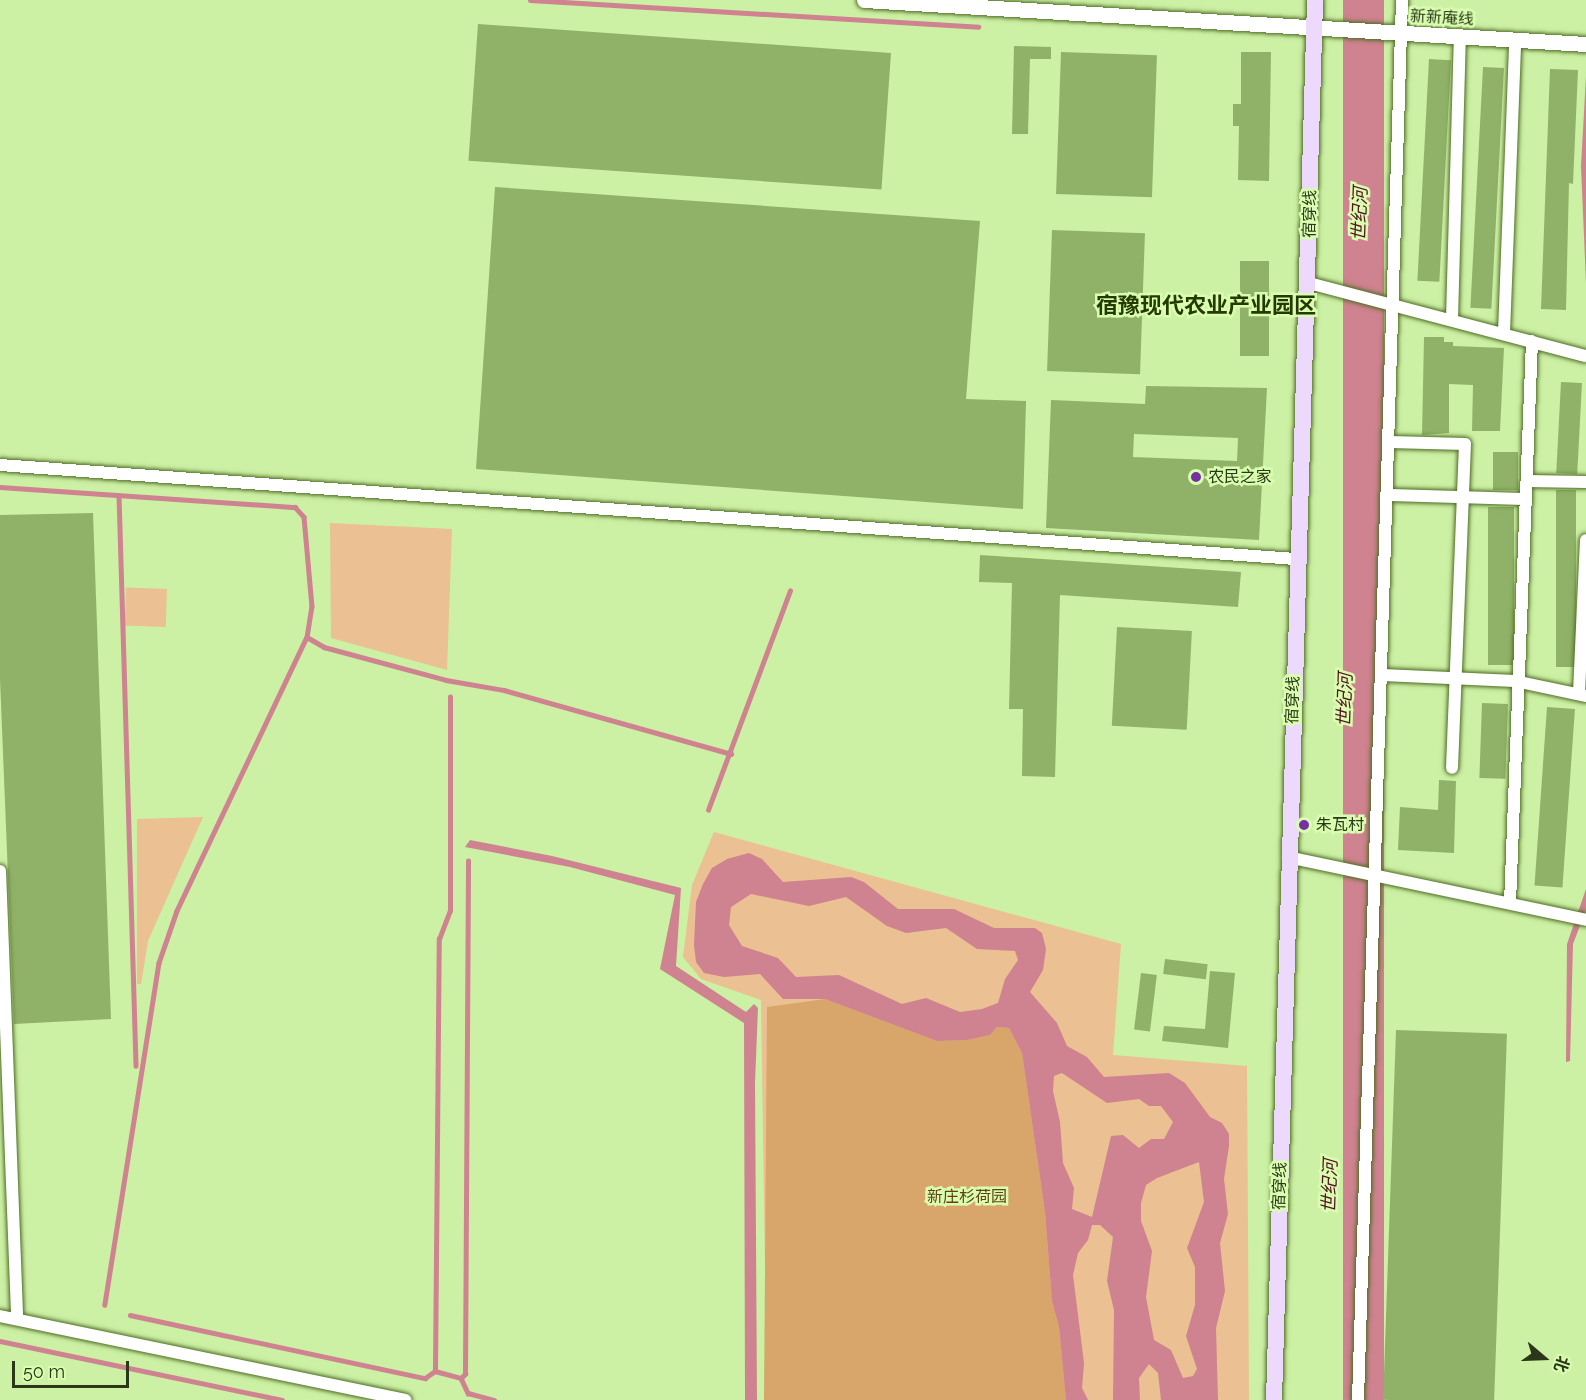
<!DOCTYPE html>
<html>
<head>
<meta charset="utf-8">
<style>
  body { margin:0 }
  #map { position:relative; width:1586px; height:1400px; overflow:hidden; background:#ccf0a4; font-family:Raleway,"Noto Sans SC",sans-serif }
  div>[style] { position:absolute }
  .green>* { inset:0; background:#ebc092; transform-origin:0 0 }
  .forest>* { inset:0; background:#d8a56a }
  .water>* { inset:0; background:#cf828f; transform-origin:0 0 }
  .stream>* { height:4.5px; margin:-2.25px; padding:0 2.25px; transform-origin:2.25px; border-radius:2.25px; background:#cf828f }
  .building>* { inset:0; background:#90b268; transform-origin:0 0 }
  .roads { filter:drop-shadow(0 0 2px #4f6d24) drop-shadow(0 0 2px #4f6d24) }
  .minor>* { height:12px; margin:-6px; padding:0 6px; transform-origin:6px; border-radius:6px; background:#fff }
  .tertiary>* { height:15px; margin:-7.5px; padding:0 7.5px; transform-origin:7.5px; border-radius:7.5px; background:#fff }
  .secondary>* { height:16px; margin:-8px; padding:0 8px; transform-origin:8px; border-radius:8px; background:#ecd9fb }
  .dots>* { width:16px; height:16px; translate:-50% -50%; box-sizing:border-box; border:3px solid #d9feb0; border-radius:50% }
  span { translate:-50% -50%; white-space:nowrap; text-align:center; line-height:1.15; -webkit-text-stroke:5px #d9feb0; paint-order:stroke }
  .street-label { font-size:16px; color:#2a3819 }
  .poi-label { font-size:16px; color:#2a3819 }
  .left { translate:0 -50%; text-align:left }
  .park-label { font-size:16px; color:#634114 }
  .water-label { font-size:18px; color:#561024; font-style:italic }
  .district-label { font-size:22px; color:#253a00; font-weight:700 }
  .north { position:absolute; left:1514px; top:1328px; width:60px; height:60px; -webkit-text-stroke:4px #d9feb0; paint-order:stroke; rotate:109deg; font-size:16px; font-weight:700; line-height:24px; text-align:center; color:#2a3819 }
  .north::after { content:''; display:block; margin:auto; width:21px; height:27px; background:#2a3819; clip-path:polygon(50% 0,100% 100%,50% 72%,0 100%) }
  .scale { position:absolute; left:12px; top:1361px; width:117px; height:27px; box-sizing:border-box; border:3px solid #2a3819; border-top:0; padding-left:8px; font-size:18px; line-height:21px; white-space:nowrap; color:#2a3819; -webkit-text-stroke:4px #d9feb0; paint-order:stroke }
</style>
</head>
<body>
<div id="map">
  <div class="green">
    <i style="clip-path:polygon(330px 523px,452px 529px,447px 670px,331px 638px)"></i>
    <i style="left:167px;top:589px;width:38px;height:41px;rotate:92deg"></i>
    <i style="clip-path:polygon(203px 817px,148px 941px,141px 984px,137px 984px,137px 819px)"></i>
    <i style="clip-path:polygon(714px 832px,1121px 944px,1113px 1055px,1247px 1066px,1249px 1400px,767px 1400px,761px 1000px,701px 979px,683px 957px,692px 885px)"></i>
  </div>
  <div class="forest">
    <i style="clip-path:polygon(825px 999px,937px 1041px,967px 1040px,990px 1035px,997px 1027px,1009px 1028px,1022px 1053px,1045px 1212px,1052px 1301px,1059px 1327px,1066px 1400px,764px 1400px,767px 1007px)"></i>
  </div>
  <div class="water">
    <i style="left:1343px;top:0;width:41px;height:1401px"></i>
    <i style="clip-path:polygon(1586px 76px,1586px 283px,1581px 166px)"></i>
    <i style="clip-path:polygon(470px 840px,552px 856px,681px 888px,676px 966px,746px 1012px,754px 1004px,758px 1008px,755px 1083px,757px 1400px,745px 1400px,744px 1023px,660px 969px,675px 895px,570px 867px,465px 847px)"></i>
    <i style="clip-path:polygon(evenodd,749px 853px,762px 859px,783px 882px,851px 877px,864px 882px,898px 909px,954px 909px,994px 928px,1035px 928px,1042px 933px,1046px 949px,1043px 970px,1030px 992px,1057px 1023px,1067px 1046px,1087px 1057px,1104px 1077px,1169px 1073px,1185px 1083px,1210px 1117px,1222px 1123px,1229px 1134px,1229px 1146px,1224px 1179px,1228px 1214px,1220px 1243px,1225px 1291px,1216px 1328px,1218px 1400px,1161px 1400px,1158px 1373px,1149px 1364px,1139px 1378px,1140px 1400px,1113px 1400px,1114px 1310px,1107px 1281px,1113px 1237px,1100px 1225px,1092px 1225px,1088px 1240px,1078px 1253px,1073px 1275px,1084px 1363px,1082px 1388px,1088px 1400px,1066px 1400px,1059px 1327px,1052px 1301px,1045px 1212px,1022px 1053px,1009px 1028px,997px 1027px,990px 1035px,967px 1040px,937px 1041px,825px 999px,783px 999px,760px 974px,724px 977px,704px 973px,696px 962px,694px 945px,696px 902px,703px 884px,712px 868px,727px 859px,749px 853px,751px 894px,809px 906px,846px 897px,887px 926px,906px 933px,946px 928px,977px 949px,1015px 951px,1018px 960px,1005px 979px,998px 1003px,982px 1009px,960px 1012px,926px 998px,902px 1004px,839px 975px,796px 977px,778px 958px,742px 946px,729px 925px,731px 907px,751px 894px,749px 853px,1062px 1073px,1107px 1103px,1139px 1099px,1149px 1106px,1161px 1106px,1173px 1122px,1164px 1139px,1151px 1139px,1139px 1148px,1123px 1135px,1111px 1136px,1092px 1217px,1072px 1209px,1074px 1188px,1063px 1163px,1060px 1122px,1053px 1091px,1054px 1076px,1062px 1073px,749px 853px,1199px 1162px,1204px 1202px,1187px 1248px,1195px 1267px,1195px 1305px,1186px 1336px,1197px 1369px,1193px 1376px,1183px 1378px,1171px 1350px,1154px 1340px,1146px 1297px,1152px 1251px,1141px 1221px,1141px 1203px,1146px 1185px,1157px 1178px,1199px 1162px)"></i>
    <i style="clip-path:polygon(1586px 889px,1586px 910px,1573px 944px,1570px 1061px,1566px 1062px,1567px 944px)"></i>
  </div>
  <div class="stream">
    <i style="left:530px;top:0;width:449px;rotate:3.4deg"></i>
    <i style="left:0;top:487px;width:296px;rotate:3.9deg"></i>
    <i style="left:295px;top:507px;width:13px;rotate:48deg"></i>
    <i style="left:304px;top:517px;width:89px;rotate:84.9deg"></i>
    <i style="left:312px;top:606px;width:31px;rotate:99deg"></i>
    <i style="left:307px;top:637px;width:303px;rotate:115.4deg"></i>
    <i style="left:177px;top:911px;width:55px;rotate:109.1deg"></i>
    <i style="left:159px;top:963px;width:346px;rotate:99deg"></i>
    <i style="left:119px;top:495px;width:571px;rotate:88.29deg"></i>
    <i style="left:307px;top:637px;width:20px;rotate:30deg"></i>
    <i style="left:324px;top:647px;width:126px;rotate:15.1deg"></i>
    <i style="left:446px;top:680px;width:59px;rotate:9.8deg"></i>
    <i style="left:504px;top:690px;width:236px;rotate:15.7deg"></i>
    <i style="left:708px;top:810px;width:234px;rotate:-69.5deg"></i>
    <i style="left:130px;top:1315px;width:302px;rotate:12.1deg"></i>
    <i style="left:425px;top:1378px;width:12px;rotate:-35deg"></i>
    <i style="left:435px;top:1371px;width:432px;rotate:-89.5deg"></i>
    <i style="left:439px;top:939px;width:30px;rotate:-69deg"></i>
    <i style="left:450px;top:911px;width:214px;rotate:-90deg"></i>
    <i style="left:0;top:1341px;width:288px;rotate:11.8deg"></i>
    <i style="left:435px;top:1371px;width:27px;rotate:15deg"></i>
    <i style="left:461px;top:1378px;width:6px;rotate:-45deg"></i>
    <i style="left:465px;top:1374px;width:513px;rotate:-89.66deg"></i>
    <i style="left:461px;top:1378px;width:17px;rotate:65deg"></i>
    <i style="left:468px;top:1393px;width:27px;rotate:15deg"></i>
  </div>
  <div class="building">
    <i style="left:478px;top:24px;width:414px;height:137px;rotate:4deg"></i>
    <i style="clip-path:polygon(1014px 46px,1051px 47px,1051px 59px,1030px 59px,1028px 134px,1012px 134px)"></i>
    <i style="left:1061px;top:52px;width:96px;height:142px;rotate:2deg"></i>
    <i style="clip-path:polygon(1241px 52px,1271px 52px,1269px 181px,1238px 180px,1239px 126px,1233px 126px,1233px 104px,1241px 104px)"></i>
    <i style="left:1429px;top:59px;width:22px;height:222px;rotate:3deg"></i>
    <i style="left:1483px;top:67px;width:21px;height:241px;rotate:3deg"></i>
    <i style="clip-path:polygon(1550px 69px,1578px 70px,1573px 184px,1569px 183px,1566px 310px,1541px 309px)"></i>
    <i style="clip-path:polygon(495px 187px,980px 221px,966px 399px,1026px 401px,1023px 509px,476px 469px)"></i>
    <i style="left:1052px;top:230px;width:93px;height:141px;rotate:2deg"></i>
    <i style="left:1240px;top:261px;width:29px;height:95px"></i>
    <i style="clip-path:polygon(1424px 337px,1444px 337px,1444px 342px,1453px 342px,1453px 346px,1504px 348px,1500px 431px,1472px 431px,1473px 385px,1449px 384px,1449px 433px,1422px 435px)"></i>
    <i style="left:1561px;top:382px;width:21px;height:91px;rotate:3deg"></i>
    <i style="clip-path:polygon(evenodd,1146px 386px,1267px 388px,1259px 540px,1046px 528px,1051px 400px,1145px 404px,1146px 386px,1134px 434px,1238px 438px,1237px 461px,1133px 457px,1134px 434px)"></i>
    <i style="left:1493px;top:452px;width:25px;height:38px"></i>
    <i style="left:1556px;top:490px;width:20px;height:177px"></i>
    <i style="left:1488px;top:507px;width:26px;height:158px"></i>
    <i style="clip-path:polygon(93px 513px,111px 1019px,14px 1024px,0 679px,0 515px)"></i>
    <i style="clip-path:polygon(980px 555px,1241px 572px,1238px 607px,1060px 595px,1055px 777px,1022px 776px,1023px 709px,1009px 709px,1012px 583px,979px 582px)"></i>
    <i style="left:1117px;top:627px;width:75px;height:99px;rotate:3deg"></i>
    <i style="left:1482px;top:703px;width:26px;height:75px;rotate:2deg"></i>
    <i style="left:1547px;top:707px;width:28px;height:179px;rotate:4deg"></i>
    <i style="clip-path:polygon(1439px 780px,1456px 781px,1454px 853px,1398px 850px,1400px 807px,1438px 810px)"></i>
    <i style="left:1165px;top:959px;width:43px;height:15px;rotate:7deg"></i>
    <i style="clip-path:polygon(1210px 971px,1235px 973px,1228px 1048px,1162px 1041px,1164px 1026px,1205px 1029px)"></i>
    <i style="left:1141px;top:973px;width:16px;height:57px;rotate:7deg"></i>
    <i style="left:1396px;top:1030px;width:111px;height:370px;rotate:2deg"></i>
  </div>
  <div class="roads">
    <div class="minor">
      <i style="left:1309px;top:283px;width:286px;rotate:14.8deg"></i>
      <i style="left:1452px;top:319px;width:282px;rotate:-88.4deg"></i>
      <i style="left:1504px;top:333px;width:293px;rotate:-87.8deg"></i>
      <i style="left:1390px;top:442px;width:75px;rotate:1.5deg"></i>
      <i style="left:1465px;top:444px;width:324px;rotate:92.3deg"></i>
      <i style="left:0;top:465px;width:1299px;rotate:4.15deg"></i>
      <i style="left:1527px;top:481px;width:59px;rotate:1deg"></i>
      <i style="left:1388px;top:495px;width:138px;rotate:1.7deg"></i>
      <i style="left:1383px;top:675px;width:132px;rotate:2.6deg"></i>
      <i style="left:1515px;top:681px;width:73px;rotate:11.9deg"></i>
      <i style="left:1579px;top:693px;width:153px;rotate:-87.4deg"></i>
      <i style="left:1288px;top:857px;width:305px;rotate:11.9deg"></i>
      <i style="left:0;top:871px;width:448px;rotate:87.8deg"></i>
      <i style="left:1510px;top:903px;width:562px;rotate:-87.76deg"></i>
      <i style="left:0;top:1316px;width:414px;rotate:11.7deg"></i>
      <i style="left:1358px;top:1400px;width:1401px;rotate:-88.2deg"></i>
    </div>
    <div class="tertiary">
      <i style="left:864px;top:0;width:723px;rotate:3.49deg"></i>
    </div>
    <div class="secondary">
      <i style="left:1274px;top:1400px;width:1401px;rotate:-88.32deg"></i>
    </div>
  </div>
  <div class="dots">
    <i style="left:1196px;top:477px;background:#7630a3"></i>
    <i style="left:1304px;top:825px;background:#7630a3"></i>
  </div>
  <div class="street-label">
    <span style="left:1442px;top:18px;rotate:3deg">新新庵线</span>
    <span style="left:1310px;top:214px;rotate:-89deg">宿穿线</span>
    <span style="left:1293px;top:700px;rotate:-88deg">宿穿线</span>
    <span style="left:1280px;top:1186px;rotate:-88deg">宿穿线</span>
  </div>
  <div class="poi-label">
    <span class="left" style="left:1208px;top:477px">农民之家</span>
    <span class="left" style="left:1316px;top:825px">朱瓦村</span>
  </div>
  <div class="park-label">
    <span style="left:967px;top:1197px">新庄杉荷园</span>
  </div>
  <div class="water-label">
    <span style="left:1360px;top:214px;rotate:-88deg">世纪河</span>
    <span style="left:1345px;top:700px;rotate:-88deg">世纪河</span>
    <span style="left:1330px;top:1186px;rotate:-88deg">世纪河</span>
  </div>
  <div class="district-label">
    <span style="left:1206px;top:306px">宿豫现代农业产业园区</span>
  </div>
  <div class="north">北</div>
  <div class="scale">50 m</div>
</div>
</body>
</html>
